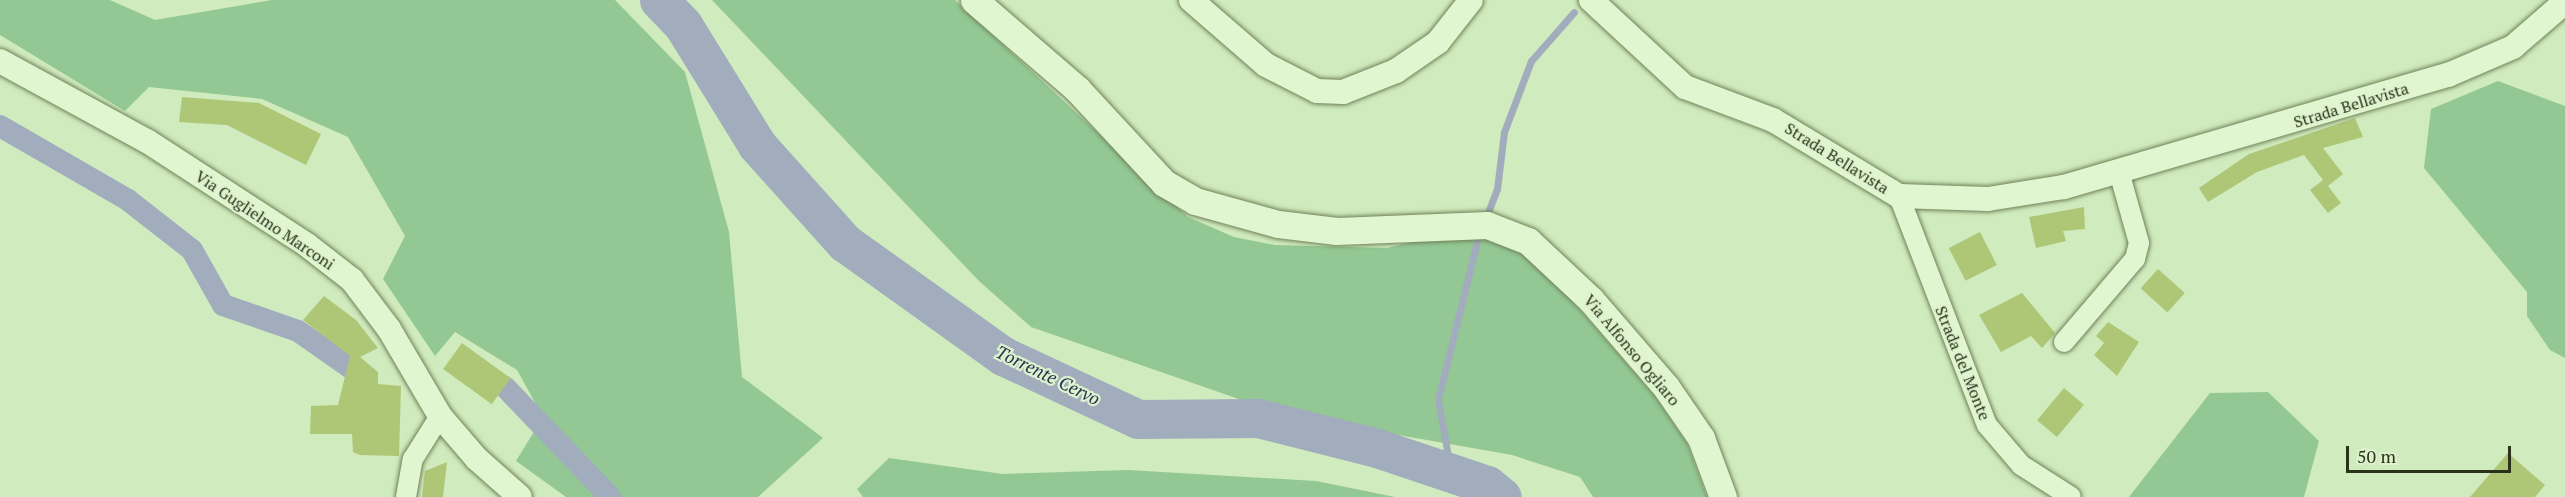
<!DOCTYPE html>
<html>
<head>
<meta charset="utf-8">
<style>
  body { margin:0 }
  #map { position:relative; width:2565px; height:497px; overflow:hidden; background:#d0ebbe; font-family:"PT Serif",serif }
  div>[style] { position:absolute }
  .green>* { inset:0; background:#93c894 }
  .stream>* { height:7px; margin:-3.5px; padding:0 3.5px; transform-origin:3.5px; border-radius:3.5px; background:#a1acbd }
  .canal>* { height:22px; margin:-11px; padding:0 11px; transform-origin:11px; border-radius:11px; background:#a1acbd }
  .river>* { height:39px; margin:-19.5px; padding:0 19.5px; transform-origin:19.5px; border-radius:19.5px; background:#a1acbd }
  .building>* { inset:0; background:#aec776; transform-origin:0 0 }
  .roads { filter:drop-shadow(0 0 2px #708258) drop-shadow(0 0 2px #708258) }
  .minor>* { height:20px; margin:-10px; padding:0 10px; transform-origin:10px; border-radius:10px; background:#e0f6d1 }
  .tertiary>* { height:24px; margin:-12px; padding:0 12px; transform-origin:12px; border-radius:12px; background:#e0f6d1 }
  .secondary>* { height:27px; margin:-13.5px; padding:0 13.5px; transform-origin:13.5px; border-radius:13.5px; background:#e0f6d1 }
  span { translate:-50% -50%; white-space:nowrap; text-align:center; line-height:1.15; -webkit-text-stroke:4.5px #dcf3cd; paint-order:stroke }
  .street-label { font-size:16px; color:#2a321c }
  .water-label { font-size:18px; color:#2c3251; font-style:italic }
  .scale { position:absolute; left:2346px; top:446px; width:165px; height:27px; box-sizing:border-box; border:3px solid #2a321c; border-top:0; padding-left:8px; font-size:18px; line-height:21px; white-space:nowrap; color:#2a321c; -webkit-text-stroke:4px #dcf3cd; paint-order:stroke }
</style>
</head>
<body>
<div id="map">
  <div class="green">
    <i style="clip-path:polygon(0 0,110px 0,155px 20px,272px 0,615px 0,685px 72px,729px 232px,742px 377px,823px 438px,758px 497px,566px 497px,516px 461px,543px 417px,517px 370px,455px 332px,435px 356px,383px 279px,405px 236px,348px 137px,262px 99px,149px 87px,125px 111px,0 35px)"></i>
    <i style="clip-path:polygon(712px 0,955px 0,1188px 217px,1234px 237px,1275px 245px,1387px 248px,1460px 230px,1526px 248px,1654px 395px,1687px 443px,1707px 497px,1593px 497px,1580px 477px,1512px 455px,1285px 415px,1031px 327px,979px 281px)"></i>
    <i style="clip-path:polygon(2498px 81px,2565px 106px,2565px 358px,2550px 350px,2527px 316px,2527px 292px,2424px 168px,2431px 109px)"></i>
    <i style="clip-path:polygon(2268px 392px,2319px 441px,2304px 497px,2129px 497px,2210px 393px)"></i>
    <i style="clip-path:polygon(889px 458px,1003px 474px,1128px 470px,1316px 481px,1395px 497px,863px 497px,857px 489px)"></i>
  </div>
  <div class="stream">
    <i style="left:1485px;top:220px;width:33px;rotate:-69deg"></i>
    <i style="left:1497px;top:189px;width:57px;rotate:-83deg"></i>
    <i style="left:1504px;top:132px;width:76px;rotate:-69.2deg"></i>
    <i style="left:1531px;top:61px;width:65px;rotate:-48.7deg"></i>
    <i style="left:1451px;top:473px;width:75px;rotate:-100deg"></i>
    <i style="left:1438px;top:399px;width:171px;rotate:-76.1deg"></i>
  </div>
  <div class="canal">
    <i style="left:0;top:126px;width:148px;rotate:30deg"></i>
    <i style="left:128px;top:200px;width:81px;rotate:38deg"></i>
    <i style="left:192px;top:250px;width:63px;rotate:60.6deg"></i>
    <i style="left:223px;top:305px;width:79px;rotate:19.1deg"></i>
    <i style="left:298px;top:331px;width:78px;rotate:35.1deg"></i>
    <i style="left:505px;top:387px;width:152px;rotate:46.3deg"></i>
  </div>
  <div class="river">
    <i style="left:659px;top:0;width:35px;rotate:46deg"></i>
    <i style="left:683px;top:25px;width:141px;rotate:58.3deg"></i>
    <i style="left:757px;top:145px;width:132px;rotate:48.1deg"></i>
    <i style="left:845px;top:243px;width:194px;rotate:35.6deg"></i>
    <i style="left:1003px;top:356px;width:149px;rotate:25deg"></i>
    <i style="left:1138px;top:419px;width:120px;rotate:-0.5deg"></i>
    <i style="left:1258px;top:418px;width:123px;rotate:14.1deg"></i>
    <i style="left:1377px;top:448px;width:116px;rotate:18.6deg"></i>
    <i style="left:1487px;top:485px;width:19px;rotate:39deg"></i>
  </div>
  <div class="building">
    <i style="clip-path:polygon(182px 97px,259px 103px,321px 134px,306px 165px,227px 125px,179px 122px)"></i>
    <i style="clip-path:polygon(2355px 118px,2363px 137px,2323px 148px,2343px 174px,2328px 186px,2341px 203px,2328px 213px,2310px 190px,2323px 180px,2304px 155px,2257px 172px,2208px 202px,2199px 188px,2249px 154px)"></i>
    <i style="clip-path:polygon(2084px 207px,2085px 229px,2063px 231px,2066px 241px,2036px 248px,2029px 217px)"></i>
    <i style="left:1980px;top:232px;width:37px;height:35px;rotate:63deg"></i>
    <i style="left:2158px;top:269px;width:36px;height:26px;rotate:42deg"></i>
    <i style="clip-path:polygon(2022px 293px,2055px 333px,2042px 348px,2031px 336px,2001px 352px,1979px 315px)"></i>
    <i style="clip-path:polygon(324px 296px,356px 320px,378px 348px,360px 357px,378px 372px,378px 384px,401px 386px,399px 456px,360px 455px,353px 452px,352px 434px,310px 434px,311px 406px,338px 405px,350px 356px,303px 320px)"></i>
    <i style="clip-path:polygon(2108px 322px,2139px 342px,2117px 376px,2094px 355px,2104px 343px,2096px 336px)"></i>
    <i style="left:462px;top:343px;width:60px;height:32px;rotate:36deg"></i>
    <i style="left:2064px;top:388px;width:26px;height:42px;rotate:40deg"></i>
    <i style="clip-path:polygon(2508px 453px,2545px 485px,2535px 497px,2470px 497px)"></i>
    <i style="clip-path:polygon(447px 462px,443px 497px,422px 497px,425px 471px)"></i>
  </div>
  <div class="roads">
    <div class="minor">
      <i style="left:1899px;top:196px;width:245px;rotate:69deg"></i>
      <i style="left:1987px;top:425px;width:52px;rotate:49.6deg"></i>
      <i style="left:2021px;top:465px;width:59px;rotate:32.6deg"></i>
      <i style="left:2064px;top:342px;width:109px;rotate:-49.5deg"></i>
      <i style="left:2135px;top:259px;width:16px;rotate:-76deg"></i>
      <i style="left:2139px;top:243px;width:74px;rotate:-105.7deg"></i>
      <i style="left:406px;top:497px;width:39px;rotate:-80deg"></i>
      <i style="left:413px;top:459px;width:51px;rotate:-57.9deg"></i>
    </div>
    <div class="tertiary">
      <i style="left:1191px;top:0;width:99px;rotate:40.9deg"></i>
      <i style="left:1266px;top:65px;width:57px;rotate:27deg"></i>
      <i style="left:1317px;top:91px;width:26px;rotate:2deg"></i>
      <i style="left:1343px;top:92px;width:57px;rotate:-21.6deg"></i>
      <i style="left:1396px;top:71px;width:51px;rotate:-34.6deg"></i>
      <i style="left:1438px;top:42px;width:53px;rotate:-51.8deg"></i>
      <i style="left:1591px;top:0;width:128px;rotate:42.8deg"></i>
      <i style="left:1685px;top:87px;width:94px;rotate:20.6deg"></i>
      <i style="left:1773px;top:120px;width:147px;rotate:31.1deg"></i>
      <i style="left:1899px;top:196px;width:89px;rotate:1.9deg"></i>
      <i style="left:1988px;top:199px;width:77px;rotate:-9deg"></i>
      <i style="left:2064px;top:187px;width:400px;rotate:-16.3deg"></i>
      <i style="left:2448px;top:75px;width:71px;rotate:-23.3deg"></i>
      <i style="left:2513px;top:47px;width:69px;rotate:-40.9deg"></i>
      <i style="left:0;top:61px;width:167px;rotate:28.6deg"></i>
      <i style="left:147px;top:141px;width:191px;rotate:33deg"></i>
      <i style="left:307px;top:245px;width:57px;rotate:37.9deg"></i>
      <i style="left:352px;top:280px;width:61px;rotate:52.9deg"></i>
      <i style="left:389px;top:329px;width:101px;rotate:59.6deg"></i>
      <i style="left:440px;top:416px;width:57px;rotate:49.3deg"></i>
      <i style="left:477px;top:459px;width:57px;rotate:41.5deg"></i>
    </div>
    <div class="secondary">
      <i style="left:974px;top:0;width:136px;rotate:40.8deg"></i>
      <i style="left:1077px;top:89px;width:128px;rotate:47.2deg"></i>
      <i style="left:1164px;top:183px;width:36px;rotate:30deg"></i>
      <i style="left:1195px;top:201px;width:86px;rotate:15.5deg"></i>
      <i style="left:1278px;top:224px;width:59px;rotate:6.8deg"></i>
      <i style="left:1337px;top:231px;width:150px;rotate:-2.3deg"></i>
      <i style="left:1487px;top:225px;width:44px;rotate:21.3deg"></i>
      <i style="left:1528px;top:241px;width:86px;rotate:43.1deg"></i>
      <i style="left:1591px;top:300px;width:115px;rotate:49.2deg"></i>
      <i style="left:1666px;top:387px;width:62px;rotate:55.5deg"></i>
      <i style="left:1701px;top:438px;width:63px;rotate:69.6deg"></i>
    </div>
  </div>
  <div class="street-label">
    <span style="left:2351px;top:105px;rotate:-17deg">Strada Bellavista</span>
    <span style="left:1837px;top:158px;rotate:32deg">Strada Bellavista</span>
    <span style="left:265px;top:220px;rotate:34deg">Via Guglielmo Marconi</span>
    <span style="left:1632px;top:350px;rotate:50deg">Via Alfonso Ogliaro</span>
    <span style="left:1963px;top:363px;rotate:68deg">Strada del Monte</span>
  </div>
  <div class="water-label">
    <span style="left:1048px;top:375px;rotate:26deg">Torrente Cervo</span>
  </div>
  <div class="scale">50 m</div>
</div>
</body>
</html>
